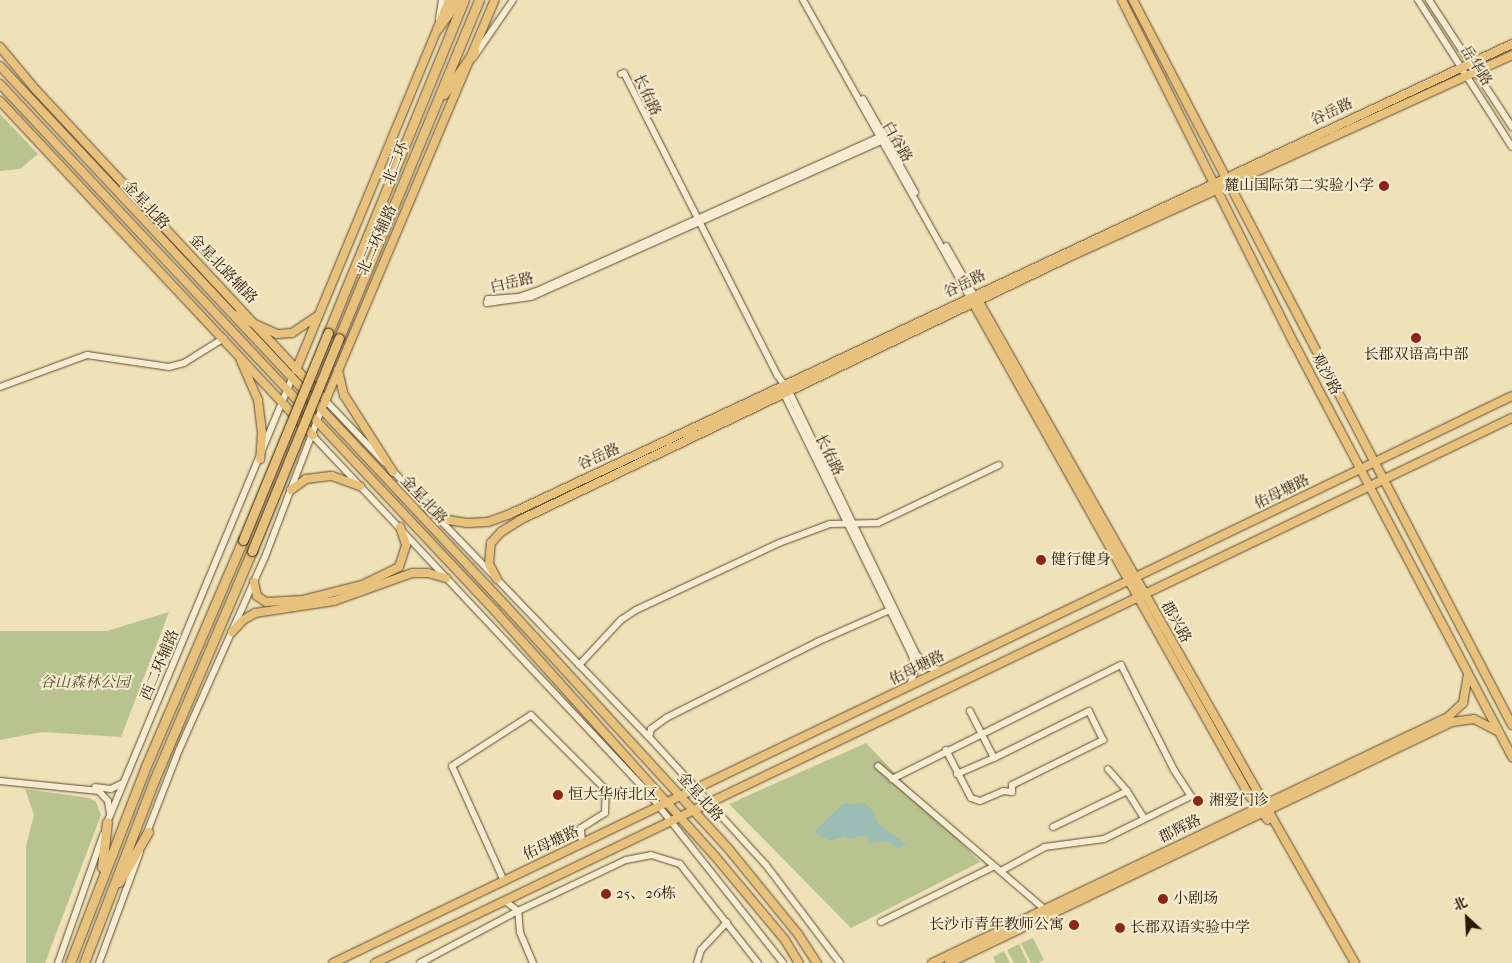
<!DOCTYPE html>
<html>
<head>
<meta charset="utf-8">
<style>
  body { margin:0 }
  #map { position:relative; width:1512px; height:963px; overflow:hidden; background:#f0e2b8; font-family:"IM FELL French Canon","Noto Serif SC",serif }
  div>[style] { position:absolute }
  .green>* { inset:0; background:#b9c38f }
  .water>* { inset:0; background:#9bbdb4 }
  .roads { filter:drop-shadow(0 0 1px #5d4a30) drop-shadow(0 0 1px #5d4a30) }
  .minor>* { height:6px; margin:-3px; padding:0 3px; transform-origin:3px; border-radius:3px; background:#f5ecd1 }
  .major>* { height:8px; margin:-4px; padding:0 4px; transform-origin:4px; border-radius:4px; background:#e8c17c }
  .highway>* { height:9px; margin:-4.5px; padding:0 4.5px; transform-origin:4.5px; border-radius:4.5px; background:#e8c17c }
  .bridges { filter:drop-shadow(0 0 1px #2c1803) drop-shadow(0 0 1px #2c1803) }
  .highway-bridge>* { height:9px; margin:-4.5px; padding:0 4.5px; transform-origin:4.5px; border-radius:4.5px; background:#e8c17c }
  .dots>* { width:14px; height:14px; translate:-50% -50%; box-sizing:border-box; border:2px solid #f5ecd1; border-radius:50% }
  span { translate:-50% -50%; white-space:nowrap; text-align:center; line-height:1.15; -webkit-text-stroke:4px #f5ecd1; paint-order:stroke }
  .street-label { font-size:15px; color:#2c1803 }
  .poi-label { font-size:15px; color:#2c1803 }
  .right { translate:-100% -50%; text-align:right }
  .left { translate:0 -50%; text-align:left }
  .park-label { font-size:15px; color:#564b2d; font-style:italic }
  .north { position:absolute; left:1442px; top:893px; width:50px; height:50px; -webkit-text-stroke:4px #f5ecd1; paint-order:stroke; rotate:335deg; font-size:14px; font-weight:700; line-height:20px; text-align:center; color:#2c1803 }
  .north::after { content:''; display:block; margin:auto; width:18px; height:22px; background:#2c1803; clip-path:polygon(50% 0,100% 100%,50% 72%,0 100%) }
</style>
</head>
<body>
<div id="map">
  <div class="green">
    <i style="clip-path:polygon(0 114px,38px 154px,20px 169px,0 171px)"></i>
    <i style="clip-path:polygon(169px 612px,121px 737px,42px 732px,0 740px,0 631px,107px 631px)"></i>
    <i style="clip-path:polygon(866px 743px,980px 862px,851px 928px,729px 804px)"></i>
    <i style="clip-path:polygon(25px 789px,90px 798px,96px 802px,101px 815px,45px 963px,26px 963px,26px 846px,34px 815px)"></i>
    <i style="clip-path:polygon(1033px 938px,1044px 960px,1038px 963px,1031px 963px,1021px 943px)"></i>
    <i style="clip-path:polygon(1019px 944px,1028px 963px,1014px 963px,1007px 950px)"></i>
    <i style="clip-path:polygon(1004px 951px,1010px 963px,996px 963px,993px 957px)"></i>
  </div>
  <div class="water">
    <i style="clip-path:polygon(865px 803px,873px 811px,878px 824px,906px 844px,899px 849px,886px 841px,869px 843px,867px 835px,848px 839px,845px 836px,830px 841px,814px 832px,843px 804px)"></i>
  </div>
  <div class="roads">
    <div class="minor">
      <i style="left:803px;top:0;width:341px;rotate:60.7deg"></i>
      <i style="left:1418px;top:0;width:174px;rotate:57.4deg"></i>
      <i style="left:1429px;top:0;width:152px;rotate:56.8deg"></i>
      <i style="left:439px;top:19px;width:19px;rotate:-81deg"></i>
      <i style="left:473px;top:58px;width:70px;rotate:-55.4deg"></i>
      <i style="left:621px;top:74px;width:3px;rotate:-18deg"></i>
      <i style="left:624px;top:73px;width:339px;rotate:63.1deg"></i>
      <i style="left:777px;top:375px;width:20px;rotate:53deg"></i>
      <i style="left:789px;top:391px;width:292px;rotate:64.2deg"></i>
      <i style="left:916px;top:654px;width:19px;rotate:47deg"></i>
      <i style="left:929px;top:668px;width:13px;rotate:9deg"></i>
      <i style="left:863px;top:99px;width:107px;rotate:60.8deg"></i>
      <i style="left:884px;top:135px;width:375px;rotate:155.8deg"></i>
      <i style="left:542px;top:289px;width:24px;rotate:161deg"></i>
      <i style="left:519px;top:297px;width:31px;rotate:176deg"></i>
      <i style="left:488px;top:299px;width:4px;rotate:104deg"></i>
      <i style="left:487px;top:303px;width:44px;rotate:-7.8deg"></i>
      <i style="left:531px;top:297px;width:389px;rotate:-24deg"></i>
      <i style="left:946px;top:246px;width:56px;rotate:60.3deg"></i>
      <i style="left:0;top:387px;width:93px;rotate:-20.2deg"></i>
      <i style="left:87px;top:355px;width:83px;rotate:8.3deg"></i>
      <i style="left:169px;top:367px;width:16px;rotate:-15deg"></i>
      <i style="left:184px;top:363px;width:47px;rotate:-32deg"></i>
      <i style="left:782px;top:390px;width:295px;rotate:63.9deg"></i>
      <i style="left:912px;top:655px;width:15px;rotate:79deg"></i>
      <i style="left:915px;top:670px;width:16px;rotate:108deg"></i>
      <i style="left:325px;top:400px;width:86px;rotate:46.4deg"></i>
      <i style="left:313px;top:436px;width:492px;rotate:46.8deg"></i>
      <i style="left:650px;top:795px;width:214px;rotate:51.6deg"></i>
      <i style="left:391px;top:469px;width:372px;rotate:46.1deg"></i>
      <i style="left:649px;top:737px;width:173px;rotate:47.6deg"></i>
      <i style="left:766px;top:865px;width:123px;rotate:52.9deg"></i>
      <i style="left:579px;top:665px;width:62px;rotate:-47deg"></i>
      <i style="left:621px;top:620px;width:18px;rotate:-34deg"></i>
      <i style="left:636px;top:610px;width:158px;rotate:-25.1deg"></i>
      <i style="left:779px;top:543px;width:54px;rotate:-20.4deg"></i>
      <i style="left:830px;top:524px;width:48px;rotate:-1.2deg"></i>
      <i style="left:878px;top:523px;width:134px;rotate:-25.6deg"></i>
      <i style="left:649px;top:737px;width:8px;rotate:-76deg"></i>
      <i style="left:651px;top:729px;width:19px;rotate:-36deg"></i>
      <i style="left:666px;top:718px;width:169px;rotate:-26.7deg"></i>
      <i style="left:817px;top:642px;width:80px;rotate:-23.7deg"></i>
      <i style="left:946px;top:750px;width:54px;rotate:62.5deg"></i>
      <i style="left:971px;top:798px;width:9px;rotate:18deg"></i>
      <i style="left:980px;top:801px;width:25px;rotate:-23deg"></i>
      <i style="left:1003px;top:791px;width:9px;rotate:6deg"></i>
      <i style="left:1012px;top:792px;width:7px;rotate:-90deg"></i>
      <i style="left:1012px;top:785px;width:102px;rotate:-26.3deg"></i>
      <i style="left:1103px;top:740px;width:32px;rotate:-116deg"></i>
      <i style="left:1089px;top:711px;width:106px;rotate:153.7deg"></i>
      <i style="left:994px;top:758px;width:53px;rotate:-117.1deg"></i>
      <i style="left:878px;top:766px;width:219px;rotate:40.7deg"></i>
      <i style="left:957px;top:774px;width:40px;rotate:-23.4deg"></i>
      <i style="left:892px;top:779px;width:256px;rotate:-26.5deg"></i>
      <i style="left:1121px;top:665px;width:118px;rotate:63.2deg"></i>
      <i style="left:1174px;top:770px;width:31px;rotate:57deg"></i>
      <i style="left:1191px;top:796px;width:97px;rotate:153.7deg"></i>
      <i style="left:1104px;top:839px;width:60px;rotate:172.3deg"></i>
      <i style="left:1045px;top:847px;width:50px;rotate:151.4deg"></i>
      <i style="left:0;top:781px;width:100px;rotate:5.8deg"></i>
      <i style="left:99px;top:791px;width:13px;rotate:48deg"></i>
      <i style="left:108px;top:801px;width:12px;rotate:81deg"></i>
      <i style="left:95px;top:787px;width:16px;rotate:7deg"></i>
      <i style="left:111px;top:789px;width:13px;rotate:-27deg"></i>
      <i style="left:1127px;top:791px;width:32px;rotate:58deg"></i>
      <i style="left:106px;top:825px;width:483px;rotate:-67.4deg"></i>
      <i style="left:1053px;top:827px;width:82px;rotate:-25.9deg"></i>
      <i style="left:1127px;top:791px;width:29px;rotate:-131deg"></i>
      <i style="left:146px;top:835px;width:91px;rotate:-68.8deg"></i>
      <i style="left:179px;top:750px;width:211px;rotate:-66deg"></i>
      <i style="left:265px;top:557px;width:157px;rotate:-69.1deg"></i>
      <i style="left:582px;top:844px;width:16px;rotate:-94deg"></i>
      <i style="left:581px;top:828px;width:28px;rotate:-32deg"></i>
      <i style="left:605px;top:813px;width:23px;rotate:-88deg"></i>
      <i style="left:504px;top:881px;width:126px;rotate:-114.3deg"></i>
      <i style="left:452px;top:766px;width:94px;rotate:-32.8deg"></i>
      <i style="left:531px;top:715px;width:106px;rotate:45deg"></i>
      <i style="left:606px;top:790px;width:44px;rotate:6.5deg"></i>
      <i style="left:881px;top:922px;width:125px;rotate:-26.2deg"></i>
      <i style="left:58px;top:963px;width:136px;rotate:-70.6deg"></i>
      <i style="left:99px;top:963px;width:118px;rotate:-69.7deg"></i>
      <i style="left:420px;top:963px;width:111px;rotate:-28deg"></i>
      <i style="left:518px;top:911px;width:16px;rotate:-142deg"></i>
      <i style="left:533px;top:963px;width:34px;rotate:-113deg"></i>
      <i style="left:520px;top:932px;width:21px;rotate:-95deg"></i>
      <i style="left:518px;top:911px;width:119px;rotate:-25.3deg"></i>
      <i style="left:626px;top:860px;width:25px;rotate:-11deg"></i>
      <i style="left:651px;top:855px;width:30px;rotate:17deg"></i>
      <i style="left:680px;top:864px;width:126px;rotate:51.8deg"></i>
      <i style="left:697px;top:963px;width:14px;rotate:-73deg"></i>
      <i style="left:701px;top:950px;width:38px;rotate:-47deg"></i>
    </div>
    <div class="major">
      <i style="left:1122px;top:0;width:386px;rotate:63.4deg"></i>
      <i style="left:1295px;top:345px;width:466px;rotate:62.2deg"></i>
      <i style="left:1133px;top:0;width:818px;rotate:62.4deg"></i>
      <i style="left:0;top:47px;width:56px;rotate:50.1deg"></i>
      <i style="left:36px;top:90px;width:424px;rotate:47deg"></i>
      <i style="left:0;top:66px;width:740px;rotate:46.86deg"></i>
      <i style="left:506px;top:606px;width:327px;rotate:47.5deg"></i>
      <i style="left:727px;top:847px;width:112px;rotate:50.8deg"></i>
      <i style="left:798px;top:934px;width:35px;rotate:57deg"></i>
      <i style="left:0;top:84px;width:723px;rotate:46.79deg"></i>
      <i style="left:495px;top:611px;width:328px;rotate:48.1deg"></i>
      <i style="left:714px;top:855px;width:111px;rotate:50.1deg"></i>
      <i style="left:785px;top:940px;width:27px;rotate:59deg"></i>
      <i style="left:0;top:101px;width:458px;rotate:46.9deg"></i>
      <i style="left:978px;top:300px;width:763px;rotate:60.38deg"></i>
      <i style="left:972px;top:301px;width:566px;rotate:60.72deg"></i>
      <i style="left:1249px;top:795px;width:31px;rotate:53deg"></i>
      <i style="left:235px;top:315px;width:46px;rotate:24.3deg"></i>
      <i style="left:277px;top:334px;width:15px;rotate:-4deg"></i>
      <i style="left:292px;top:333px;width:29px;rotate:-34deg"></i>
      <i style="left:241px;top:361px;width:43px;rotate:66.4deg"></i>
      <i style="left:258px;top:400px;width:33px;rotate:83deg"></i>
      <i style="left:262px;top:433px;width:26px;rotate:94deg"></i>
      <i style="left:296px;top:370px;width:400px;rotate:-67.5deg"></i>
      <i style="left:338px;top:370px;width:26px;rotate:77deg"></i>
      <i style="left:344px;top:395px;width:91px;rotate:57.5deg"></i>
      <i style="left:324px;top:404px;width:439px;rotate:-67.1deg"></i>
      <i style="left:291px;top:490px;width:19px;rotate:-36deg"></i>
      <i style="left:306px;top:479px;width:26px;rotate:-7deg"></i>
      <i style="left:332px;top:476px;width:30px;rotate:20deg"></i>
      <i style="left:427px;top:508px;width:24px;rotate:30deg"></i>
      <i style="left:448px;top:520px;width:19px;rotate:9deg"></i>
      <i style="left:467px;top:523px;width:21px;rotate:-3deg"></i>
      <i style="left:488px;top:522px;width:23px;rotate:-20deg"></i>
      <i style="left:510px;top:514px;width:1107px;rotate:-25.13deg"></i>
      <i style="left:497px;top:579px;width:17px;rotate:-118deg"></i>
      <i style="left:489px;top:564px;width:21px;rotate:-85deg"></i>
      <i style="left:491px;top:543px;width:15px;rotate:-48deg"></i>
      <i style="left:501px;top:532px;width:22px;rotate:-32deg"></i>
      <i style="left:520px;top:520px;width:604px;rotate:-25.59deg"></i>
      <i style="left:1065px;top:259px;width:491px;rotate:-24.5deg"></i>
      <i style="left:254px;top:582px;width:14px;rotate:78deg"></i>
      <i style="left:257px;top:596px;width:11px;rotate:34deg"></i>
      <i style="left:266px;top:602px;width:37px;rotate:-3deg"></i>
      <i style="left:303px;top:600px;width:61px;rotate:-14.3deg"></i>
      <i style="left:362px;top:585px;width:41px;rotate:-25.9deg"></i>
      <i style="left:399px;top:567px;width:23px;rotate:-72deg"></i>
      <i style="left:406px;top:545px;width:19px;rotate:-108deg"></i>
      <i style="left:232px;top:632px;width:16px;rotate:-47deg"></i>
      <i style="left:243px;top:620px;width:14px;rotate:-30deg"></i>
      <i style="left:255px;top:613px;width:80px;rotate:-8.6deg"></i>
      <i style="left:334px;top:601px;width:83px;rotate:-19.7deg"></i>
      <i style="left:412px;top:573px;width:16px"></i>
      <i style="left:428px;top:573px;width:19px;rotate:16deg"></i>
      <i style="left:333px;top:963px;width:1308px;rotate:-25.68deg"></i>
      <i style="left:375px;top:963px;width:1261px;rotate:-25.61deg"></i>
      <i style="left:932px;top:963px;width:572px;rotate:-25.49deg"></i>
      <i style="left:1448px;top:717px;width:21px;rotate:-43deg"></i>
      <i style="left:1463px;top:703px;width:27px;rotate:-80deg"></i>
      <i style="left:949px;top:963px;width:558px;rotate:-25.6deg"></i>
      <i style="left:1452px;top:722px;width:22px;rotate:-8deg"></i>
      <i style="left:1474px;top:719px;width:25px;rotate:27deg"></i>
    </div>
    <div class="highway">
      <i style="left:437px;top:29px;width:36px;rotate:-54deg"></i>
      <i style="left:444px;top:94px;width:52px;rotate:-54.5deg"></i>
      <i style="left:328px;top:333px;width:360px;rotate:-67.8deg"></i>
      <i style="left:339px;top:338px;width:366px;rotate:-67.5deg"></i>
      <i style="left:102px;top:867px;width:45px;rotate:-83.7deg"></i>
      <i style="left:119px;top:882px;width:58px;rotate:-59.9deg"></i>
      <i style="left:70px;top:963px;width:211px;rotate:-68.9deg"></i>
      <i style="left:146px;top:766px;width:246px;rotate:-66.8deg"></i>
      <i style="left:84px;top:963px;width:198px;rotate:-69deg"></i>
      <i style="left:155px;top:778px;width:247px;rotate:-66.9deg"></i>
    </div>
  </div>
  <div class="bridges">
    <div class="highway-bridge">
      <i style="left:243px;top:540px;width:224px;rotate:-67.7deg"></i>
      <i style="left:252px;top:551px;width:230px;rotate:-67.8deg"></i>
    </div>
  </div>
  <div class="dots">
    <i style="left:1384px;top:186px;background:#8f2418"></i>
    <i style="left:1416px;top:338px;background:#8f2418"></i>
    <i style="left:1041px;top:560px;background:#8f2418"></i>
    <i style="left:558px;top:795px;background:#8f2418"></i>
    <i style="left:1198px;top:801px;background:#8f2418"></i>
    <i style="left:606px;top:894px;background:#8f2418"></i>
    <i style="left:1163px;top:899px;background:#8f2418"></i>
    <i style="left:1074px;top:925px;background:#8f2418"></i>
    <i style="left:1120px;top:928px;background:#8f2418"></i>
  </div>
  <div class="street-label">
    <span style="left:1476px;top:66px;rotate:57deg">岳华路</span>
    <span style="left:647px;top:95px;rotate:65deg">长佑路</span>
    <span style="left:1332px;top:112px;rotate:-25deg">谷岳路</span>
    <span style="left:897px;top:142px;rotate:60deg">白谷路</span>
    <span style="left:396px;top:163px;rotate:-68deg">北二环</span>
    <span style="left:146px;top:205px;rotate:47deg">金星北路</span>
    <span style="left:377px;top:240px;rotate:-66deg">北二环辅路</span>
    <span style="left:223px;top:269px;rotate:46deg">金星北路辅路</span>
    <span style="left:512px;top:283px;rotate:-13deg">白岳路</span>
    <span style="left:965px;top:284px;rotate:-26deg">谷岳路</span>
    <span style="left:1326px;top:374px;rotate:62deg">观沙路</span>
    <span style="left:829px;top:455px;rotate:64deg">长佑路</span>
    <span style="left:599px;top:457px;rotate:-24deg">谷岳路</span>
    <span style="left:1282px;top:492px;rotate:-26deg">佑母塘路</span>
    <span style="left:424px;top:500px;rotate:47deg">金星北路</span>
    <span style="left:1176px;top:622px;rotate:61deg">郡兴路</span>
    <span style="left:160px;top:665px;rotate:-67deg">西二环辅路</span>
    <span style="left:917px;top:668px;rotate:-26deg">佑母塘路</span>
    <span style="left:700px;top:797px;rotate:48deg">金星北路</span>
    <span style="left:1180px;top:829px;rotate:-26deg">郡辉路</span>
    <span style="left:551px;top:843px;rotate:-25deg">佑母塘路</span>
  </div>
  <div class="poi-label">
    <span class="right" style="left:1374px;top:186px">麓山国际第二实验小学</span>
    <span style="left:1416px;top:355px">长郡双语高中部</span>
    <span class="left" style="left:1051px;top:560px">健行健身</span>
    <span class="left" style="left:568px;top:795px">恒大华府北区</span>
    <span class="left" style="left:1209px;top:801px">湘爱门诊</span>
    <span class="left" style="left:616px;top:894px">25、26栋</span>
    <span class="left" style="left:1173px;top:899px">小剧场</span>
    <span class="right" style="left:1064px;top:925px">长沙市青年教师公寓</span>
    <span class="left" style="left:1130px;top:928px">长郡双语实验中学</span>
  </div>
  <div class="park-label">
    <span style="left:85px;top:683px">谷山森林公园</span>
  </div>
  <div class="north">北</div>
</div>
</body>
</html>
